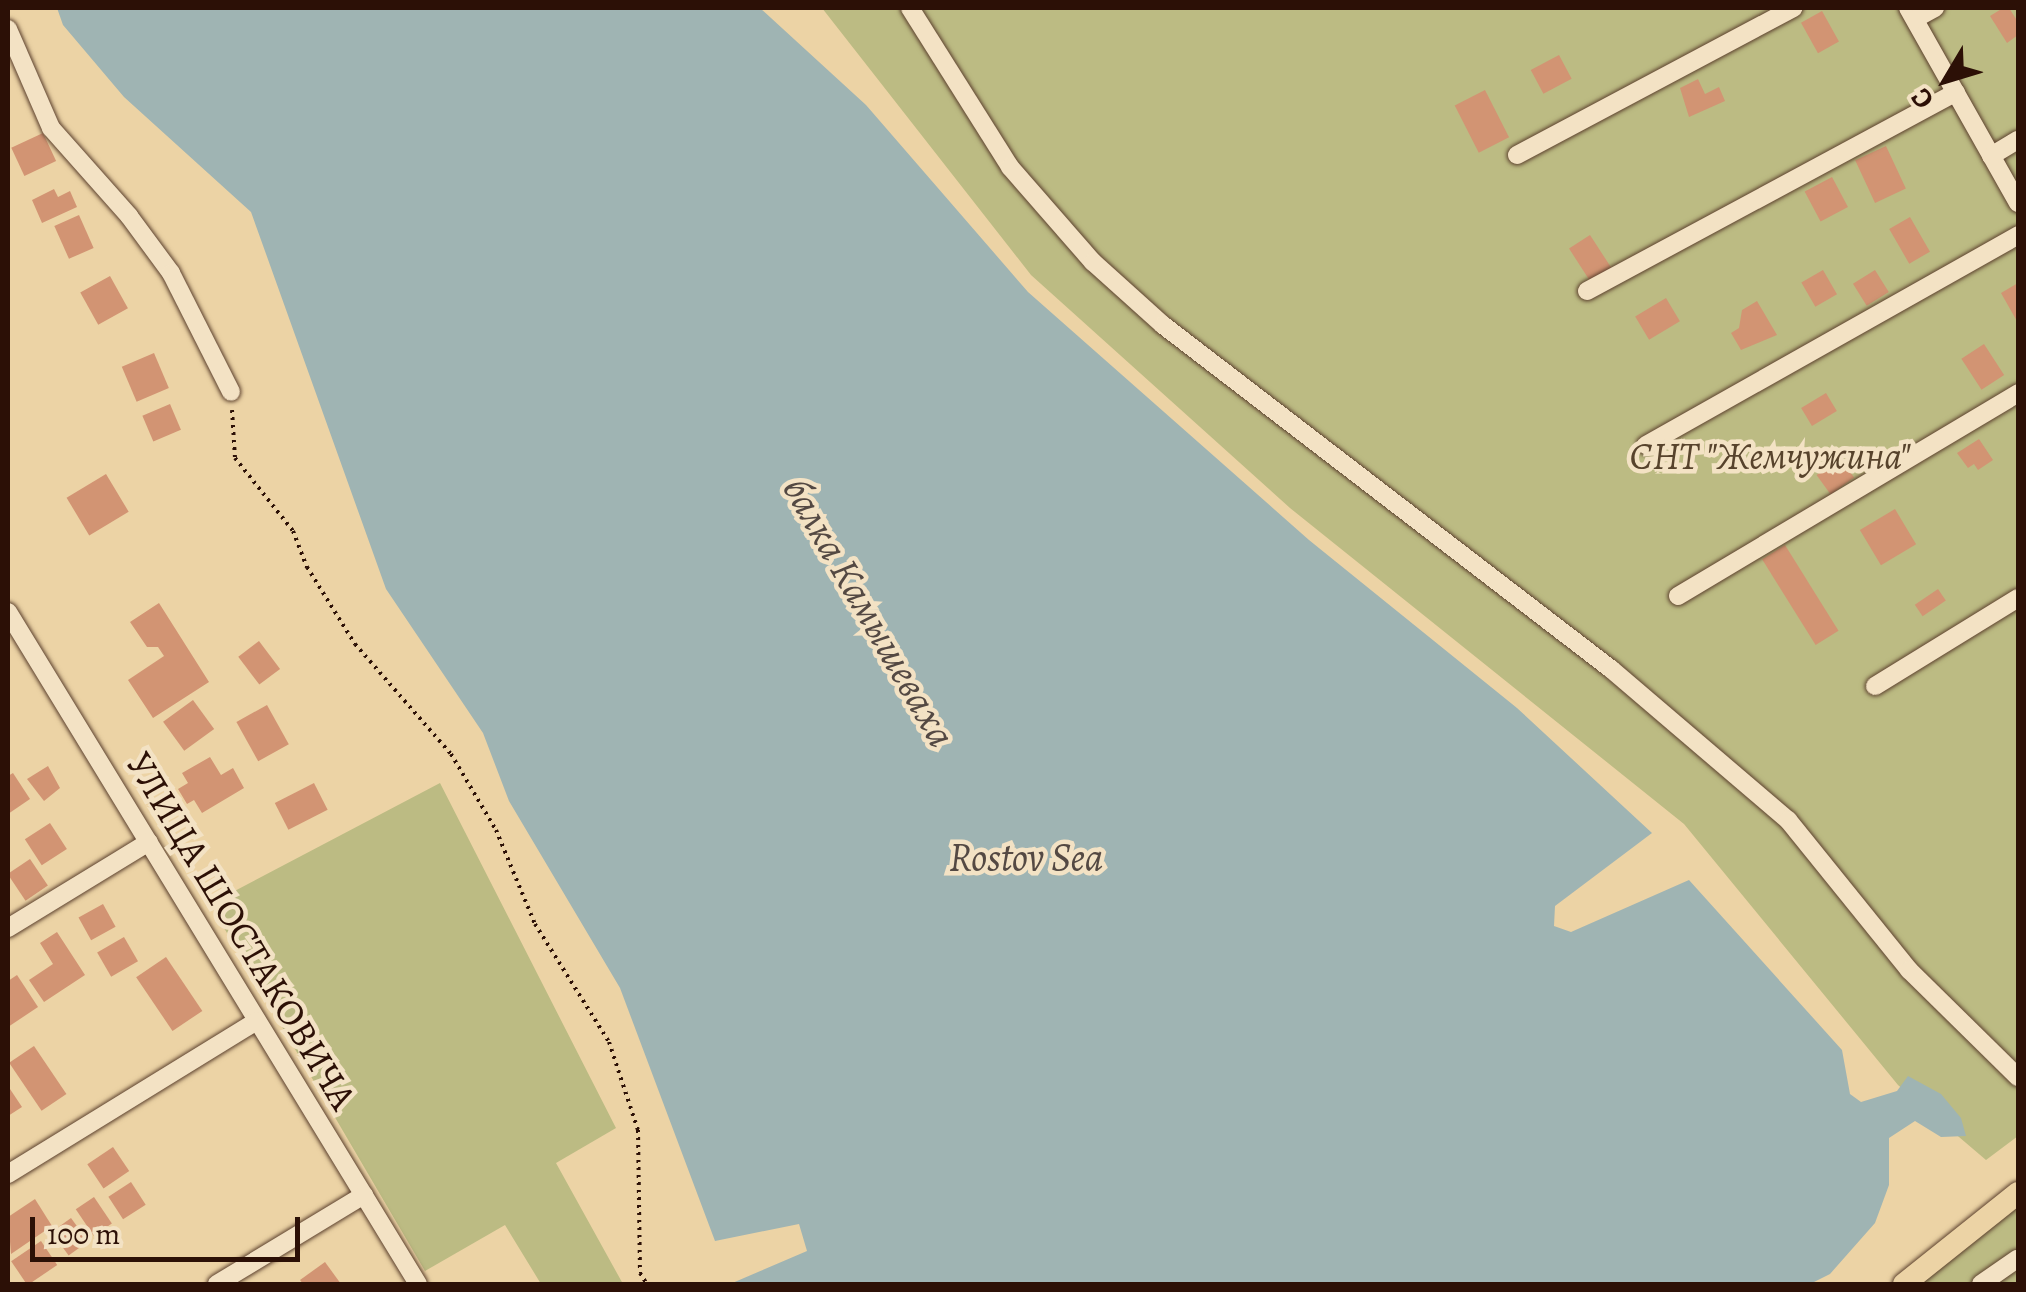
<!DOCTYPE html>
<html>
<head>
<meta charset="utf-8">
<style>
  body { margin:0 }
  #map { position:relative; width:2026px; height:1292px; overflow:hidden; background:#ecd3a5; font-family:Alegreya,serif }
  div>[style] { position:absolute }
  .green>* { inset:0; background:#bcbb83 }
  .water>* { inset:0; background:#9fb4b3 }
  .building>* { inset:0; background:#d29473; transform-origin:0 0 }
  .path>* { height:4px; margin-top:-2px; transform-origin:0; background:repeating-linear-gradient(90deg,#2c1006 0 2.5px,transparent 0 7.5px) }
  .roads { filter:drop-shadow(0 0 2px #5c412e) drop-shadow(0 0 2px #5c412e) }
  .minor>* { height:18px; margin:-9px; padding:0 9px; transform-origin:9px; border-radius:9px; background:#f3e2c4 }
  .major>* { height:22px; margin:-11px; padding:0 11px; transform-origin:11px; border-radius:11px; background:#ecd3a5 }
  span { translate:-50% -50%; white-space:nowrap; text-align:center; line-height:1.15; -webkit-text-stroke:9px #f3e2c4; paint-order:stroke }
  .park-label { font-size:38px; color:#57432c; font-style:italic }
  .street-label { font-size:38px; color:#2c1006 }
  .water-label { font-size:40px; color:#544943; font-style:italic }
  .frame { position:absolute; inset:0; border:10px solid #2c1006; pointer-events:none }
  .north { position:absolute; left:1896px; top:30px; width:100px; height:100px; -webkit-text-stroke:8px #f3e2c4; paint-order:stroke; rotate:232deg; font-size:28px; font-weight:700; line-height:40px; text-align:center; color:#2c1006 }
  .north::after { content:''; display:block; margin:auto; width:35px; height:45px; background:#2c1006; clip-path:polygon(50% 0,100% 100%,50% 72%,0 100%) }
  .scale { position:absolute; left:30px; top:1217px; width:270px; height:45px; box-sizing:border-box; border:5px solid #2c1006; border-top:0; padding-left:12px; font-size:30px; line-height:35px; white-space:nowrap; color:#2c1006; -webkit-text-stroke:8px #f3e2c4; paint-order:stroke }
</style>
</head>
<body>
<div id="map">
  <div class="green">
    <i style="clip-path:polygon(822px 8px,2018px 8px,2018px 1136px,1986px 1160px,1898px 1085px,1684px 824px,1290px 508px,1031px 275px)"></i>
    <i style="clip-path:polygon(440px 783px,616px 1128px,556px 1163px,623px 1284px,541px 1284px,505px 1225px,425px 1271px,210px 904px)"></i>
    <i style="clip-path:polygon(2018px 1206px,2018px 1284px,1921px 1284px)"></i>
  </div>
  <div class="water">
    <i style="clip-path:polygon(57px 8px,760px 8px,866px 105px,1028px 292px,1309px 540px,1517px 708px,1652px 833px,1555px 906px,1554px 926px,1571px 932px,1689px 880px,1842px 1050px,1850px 1094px,1861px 1102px,1897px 1091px,1908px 1076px,1941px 1094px,1961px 1118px,1966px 1136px,1941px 1137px,1915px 1121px,1889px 1138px,1889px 1185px,1875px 1223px,1830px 1274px,1810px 1284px,730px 1284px,807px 1251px,799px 1224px,715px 1241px,620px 988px,509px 801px,483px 733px,386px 589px,251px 212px,124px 97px,63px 25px)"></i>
  </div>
  <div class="building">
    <i style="clip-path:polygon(2003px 8px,2009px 8px,2018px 22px,2018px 35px,2007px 43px,1990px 16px)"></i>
    <i style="left:1822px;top:11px;width:35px;height:24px;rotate:61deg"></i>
    <i style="left:1559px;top:55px;width:27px;height:32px;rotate:62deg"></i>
    <i style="clip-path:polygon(1698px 79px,1705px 94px,1719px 87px,1725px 101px,1689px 117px,1680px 88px)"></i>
    <i style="left:1485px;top:90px;width:53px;height:34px;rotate:63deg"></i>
    <i style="left:43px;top:133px;width:31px;height:35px;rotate:65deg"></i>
    <i style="left:1886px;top:146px;width:47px;height:34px;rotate:65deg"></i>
    <i style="left:1832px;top:177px;width:34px;height:31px;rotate:62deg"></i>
    <i style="clip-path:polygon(54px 189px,58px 197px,70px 191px,77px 207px,42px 223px,32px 200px)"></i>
    <i style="left:79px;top:215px;width:36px;height:27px;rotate:66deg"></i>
    <i style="left:1910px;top:217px;width:40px;height:24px;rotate:60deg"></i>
    <i style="left:1590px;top:235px;width:43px;height:25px;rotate:57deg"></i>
    <i style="left:1823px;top:270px;width:28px;height:25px;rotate:60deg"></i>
    <i style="left:1875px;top:270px;width:26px;height:26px;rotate:58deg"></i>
    <i style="left:110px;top:276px;width:37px;height:34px;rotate:61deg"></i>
    <i style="clip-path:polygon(2018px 283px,2018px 323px,2001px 293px)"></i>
    <i style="left:1666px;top:298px;width:27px;height:36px;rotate:59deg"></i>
    <i style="clip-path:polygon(1757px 301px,1777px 335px,1741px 350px,1731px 333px,1739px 328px,1742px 310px)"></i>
    <i style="left:1984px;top:344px;width:37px;height:27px;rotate:57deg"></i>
    <i style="left:154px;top:353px;width:38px;height:35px;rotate:67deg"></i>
    <i style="left:1826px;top:393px;width:21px;height:29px;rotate:59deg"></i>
    <i style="left:170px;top:404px;width:28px;height:30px;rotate:67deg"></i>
    <i style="clip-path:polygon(1979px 439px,1993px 460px,1978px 470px,1974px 464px,1968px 468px,1957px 453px)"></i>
    <i style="left:1840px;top:458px;width:24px;height:29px;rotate:54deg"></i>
    <i style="left:106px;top:474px;width:44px;height:46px;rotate:59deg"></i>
    <i style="left:1895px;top:509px;width:41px;height:41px;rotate:59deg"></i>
    <i style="left:1785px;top:545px;width:101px;height:27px;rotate:58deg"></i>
    <i style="left:1938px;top:589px;width:14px;height:28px;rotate:56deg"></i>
    <i style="clip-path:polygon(159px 603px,209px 682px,153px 718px,128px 680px,164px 656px,158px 647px,147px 647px,130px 622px)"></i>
    <i style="left:259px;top:641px;width:35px;height:26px;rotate:53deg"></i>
    <i style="left:193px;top:700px;width:36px;height:37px;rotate:54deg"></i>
    <i style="left:267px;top:705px;width:45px;height:35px;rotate:61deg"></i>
    <i style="clip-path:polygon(210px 757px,221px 775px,233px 768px,244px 788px,202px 813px,194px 800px,187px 804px,178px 789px,188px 783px,182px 773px)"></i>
    <i style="clip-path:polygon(48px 766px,60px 788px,44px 801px,27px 779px)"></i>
    <i style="clip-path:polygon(13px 773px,30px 799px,8px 814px,8px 776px)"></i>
    <i style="left:314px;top:783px;width:30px;height:44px;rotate:63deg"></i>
    <i style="left:50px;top:823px;width:31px;height:30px;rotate:57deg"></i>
    <i style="left:30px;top:859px;width:32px;height:27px;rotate:56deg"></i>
    <i style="left:103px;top:904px;width:26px;height:28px;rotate:61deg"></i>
    <i style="clip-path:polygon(57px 932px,85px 975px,44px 1002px,29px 980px,53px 964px,40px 943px)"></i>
    <i style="left:124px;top:937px;width:28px;height:31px;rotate:60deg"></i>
    <i style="left:166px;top:957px;width:65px;height:36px;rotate:56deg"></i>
    <i style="clip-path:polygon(17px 975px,38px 1007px,8px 1027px,8px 981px)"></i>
    <i style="left:34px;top:1046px;width:58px;height:30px;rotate:56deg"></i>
    <i style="clip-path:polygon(8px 1086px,22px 1107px,8px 1116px)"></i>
    <i style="left:113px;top:1147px;width:29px;height:31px;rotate:56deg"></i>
    <i style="left:131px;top:1182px;width:27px;height:27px;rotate:57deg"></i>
    <i style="left:94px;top:1197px;width:32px;height:22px;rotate:56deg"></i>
    <i style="clip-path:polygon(35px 1199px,52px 1226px,11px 1254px,8px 1217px)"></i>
    <i style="left:71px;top:1218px;width:29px;height:24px;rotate:54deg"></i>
    <i style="left:41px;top:1241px;width:29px;height:36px;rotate:56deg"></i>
    <i style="clip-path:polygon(325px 1262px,341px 1284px,303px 1284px,300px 1280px)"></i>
  </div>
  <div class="path">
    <i style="left:232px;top:410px;width:48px;rotate:86.4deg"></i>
    <i style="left:235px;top:458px;width:93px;rotate:51.5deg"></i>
    <i style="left:293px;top:531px;width:39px;rotate:69deg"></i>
    <i style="left:307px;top:567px;width:91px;rotate:58.1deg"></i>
    <i style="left:355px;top:644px;width:146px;rotate:48.9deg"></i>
    <i style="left:451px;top:754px;width:88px;rotate:59.4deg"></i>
    <i style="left:496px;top:830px;width:102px;rotate:67.5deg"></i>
    <i style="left:535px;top:924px;width:139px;rotate:57.9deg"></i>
    <i style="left:609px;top:1042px;width:93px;rotate:71.8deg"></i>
    <i style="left:638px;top:1130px;width:143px;rotate:89.2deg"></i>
    <i style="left:640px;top:1273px;width:13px;rotate:58deg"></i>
  </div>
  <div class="roads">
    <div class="minor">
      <i style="left:910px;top:8px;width:188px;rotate:57.8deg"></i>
      <i style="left:1010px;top:167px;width:126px;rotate:48.9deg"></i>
      <i style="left:1093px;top:262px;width:94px;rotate:42deg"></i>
      <i style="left:1163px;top:325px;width:565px;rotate:37.52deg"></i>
      <i style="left:1611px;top:669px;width:233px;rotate:40.5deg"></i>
      <i style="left:1788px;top:820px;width:193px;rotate:51.1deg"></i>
      <i style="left:1909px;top:970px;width:153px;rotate:44.5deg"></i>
      <i style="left:1908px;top:8px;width:224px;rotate:60.6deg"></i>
      <i style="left:1915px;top:19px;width:23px;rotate:-29deg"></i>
      <i style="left:8px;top:29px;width:108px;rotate:66.5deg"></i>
      <i style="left:51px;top:128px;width:118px;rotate:48.4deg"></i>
      <i style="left:129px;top:216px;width:71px;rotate:53.6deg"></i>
      <i style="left:171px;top:273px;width:133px;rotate:63.2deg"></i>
      <i style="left:1517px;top:155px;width:313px;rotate:-28deg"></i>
      <i style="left:1991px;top:156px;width:31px;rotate:-31deg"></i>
      <i style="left:1587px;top:291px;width:419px;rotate:-28.3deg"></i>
      <i style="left:1646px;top:445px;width:427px;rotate:-29.4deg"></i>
      <i style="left:1678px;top:596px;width:396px;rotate:-30.8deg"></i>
      <i style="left:8px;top:612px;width:787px;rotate:58.61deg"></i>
      <i style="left:1875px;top:686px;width:168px;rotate:-31.6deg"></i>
      <i style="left:8px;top:928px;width:165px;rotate:-31.4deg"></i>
      <i style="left:8px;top:1174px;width:292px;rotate:-31.6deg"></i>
      <i style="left:217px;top:1284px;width:172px;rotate:-31.2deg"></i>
      <i style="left:1981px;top:1284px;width:44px;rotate:-34.8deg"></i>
    </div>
    <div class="major">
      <i style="left:1904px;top:1284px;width:146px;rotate:-38.6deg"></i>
    </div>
  </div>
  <div class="park-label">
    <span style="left:1770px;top:457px">СНТ "Жемчужина"</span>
  </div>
  <div class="street-label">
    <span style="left:241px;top:931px;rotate:59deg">УЛИЦА ШОСТАКОВИЧА</span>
  </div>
  <div class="water-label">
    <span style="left:869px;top:612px;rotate:60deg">балка Камышеваха</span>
    <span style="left:1026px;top:858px">Rostov Sea</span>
  </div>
  <div class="frame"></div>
  <div class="north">С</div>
  <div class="scale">100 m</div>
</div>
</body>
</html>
